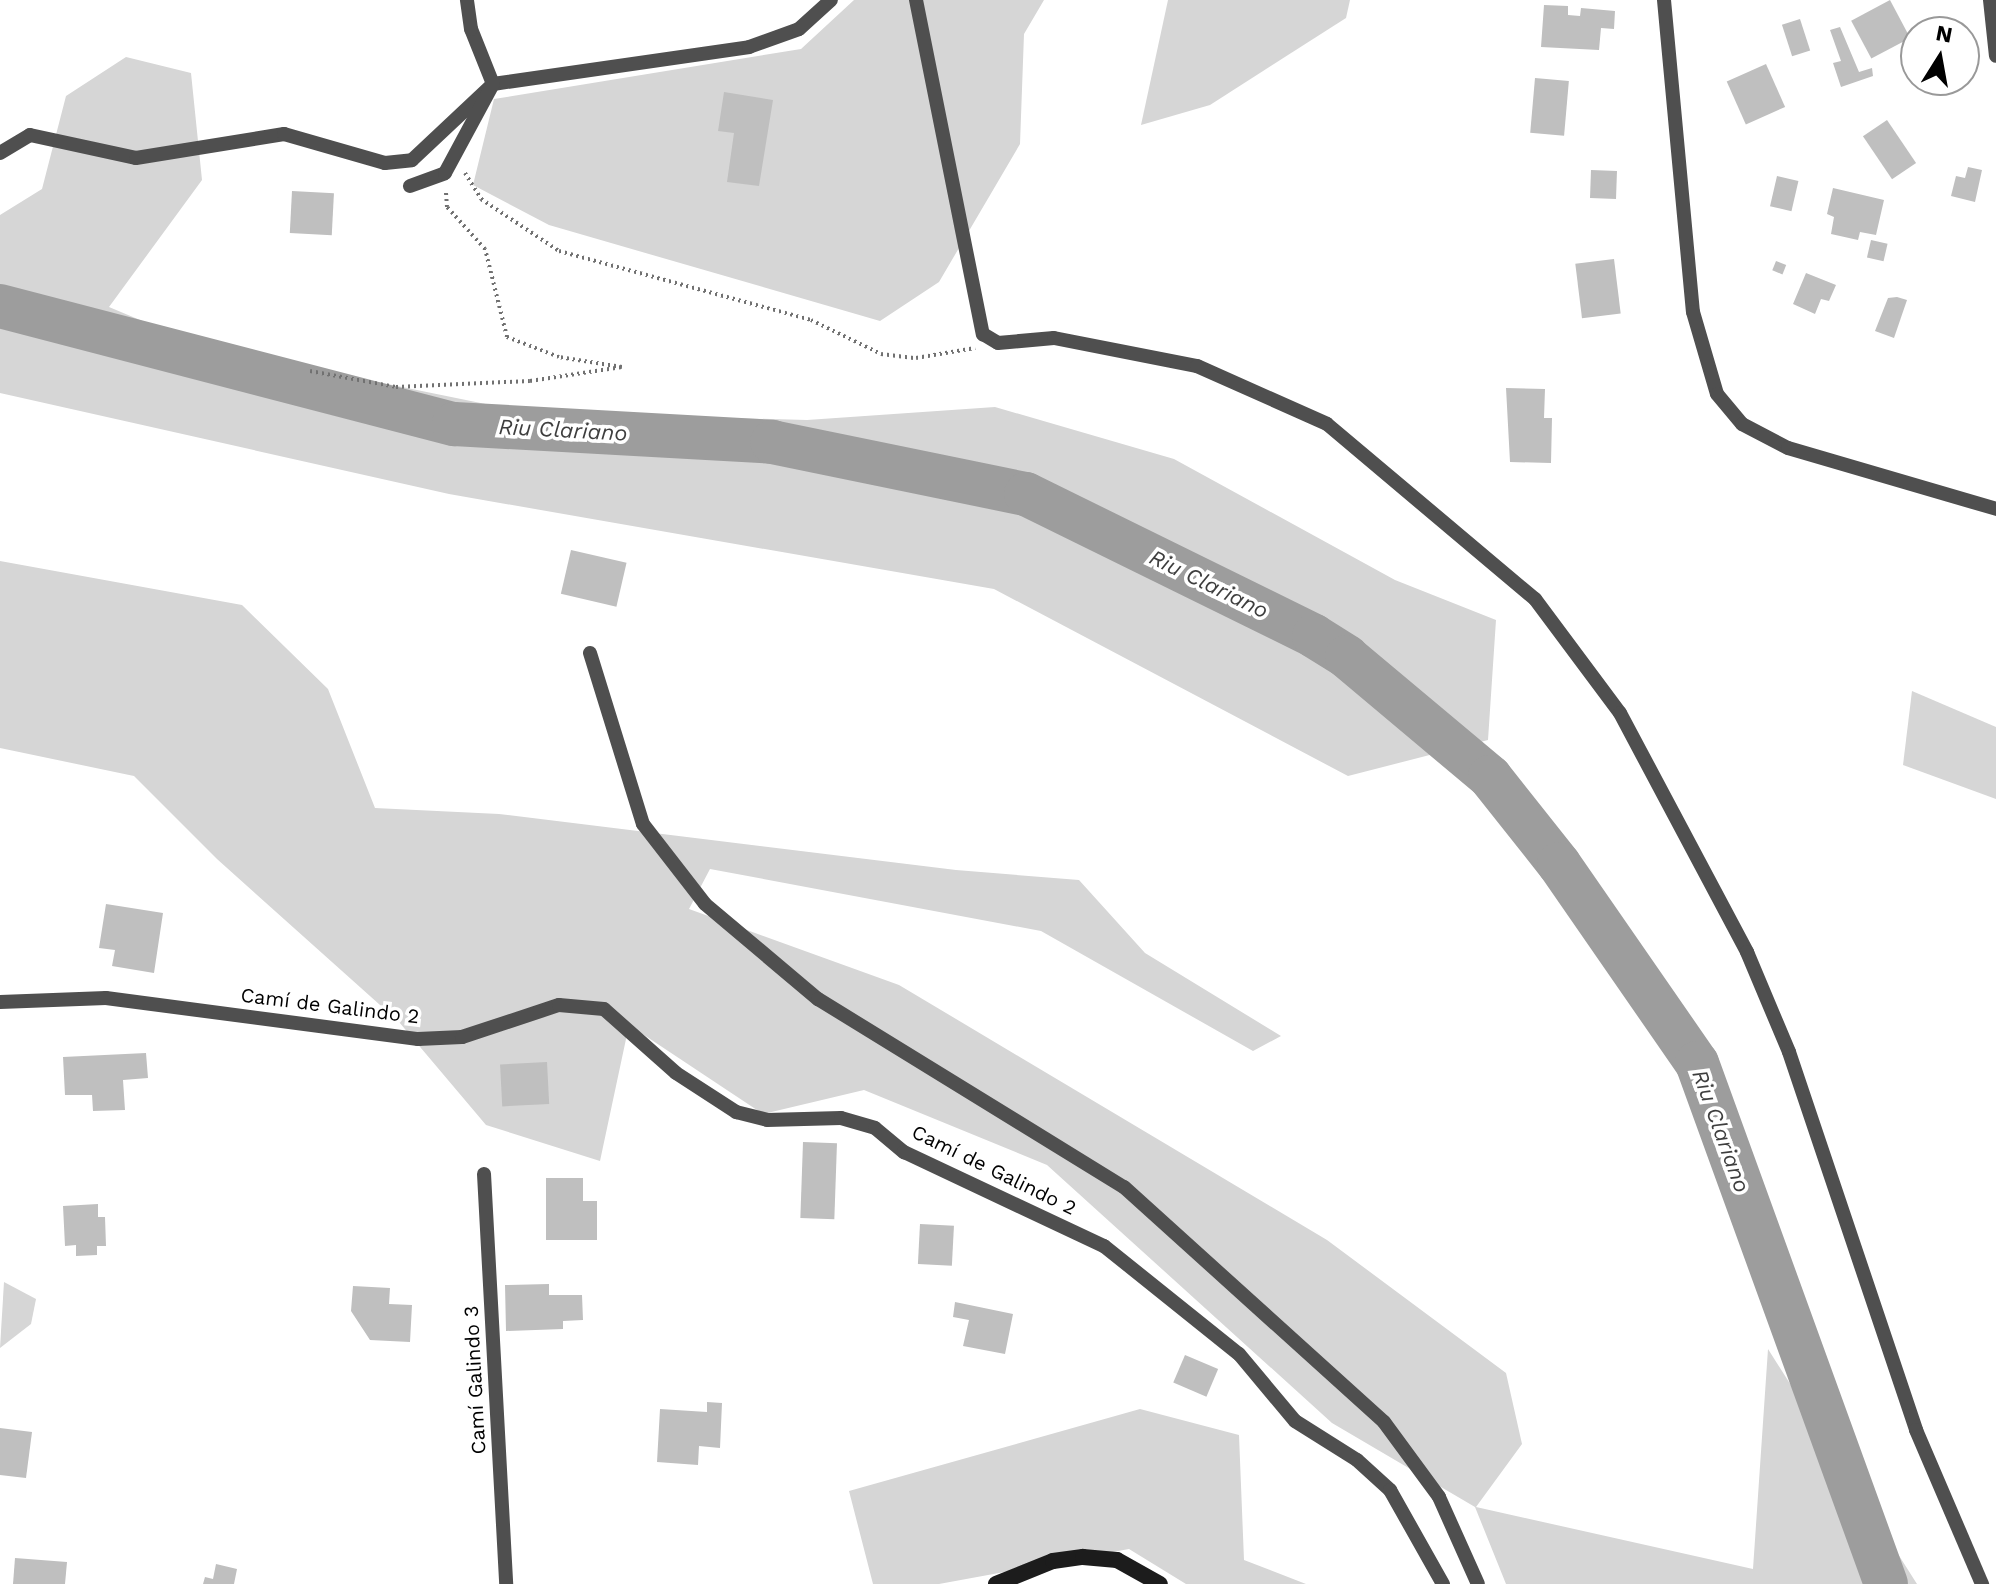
<!DOCTYPE html>
<html>
<head>
<meta charset="utf-8">
<style>
  body { margin:0 }
  #map { position:relative; width:1996px; height:1584px; overflow:hidden; background:#fff; font-family:"Work Sans",sans-serif }
  div>[style] { position:absolute }
  .green>* { inset:0; background:#d6d6d6 }
  .river>* { height:44px; margin:-22px; padding:0 22px; transform-origin:22px; border-radius:22px; background:#9d9d9d }
  .building>* { inset:0; background:#bfbfbf; transform-origin:0 0 }
  .path>* { height:4px; margin-top:-2px; transform-origin:0; background:repeating-linear-gradient(90deg,#717171 0 2px,transparent 0 6px) }
  .lane>* { height:14px; margin:-7px; padding:0 7px; transform-origin:7px; border-radius:7px; background:#4f4f4f }
  .secondary>* { height:16px; margin:-8px; padding:0 8px; transform-origin:8px; border-radius:8px; background:#1c1c1c }
  span { translate:-50% -50%; white-space:nowrap; text-align:center; line-height:1.15; -webkit-text-stroke:7px #fff; paint-order:stroke }
  .street-label { font-size:20px; color:#000 }
  .water-label { font-size:22px; color:#3e3e3e; font-style:italic }
  .north { position:absolute; left:1900px; top:16px; width:80px; height:80px; box-sizing:border-box; background:#fff; border:2px solid #999; border-radius:50%; rotate:11deg; font-size:22px; font-weight:700; line-height:32px; text-align:center; color:#000 }
  .north::after { content:''; display:block; margin:auto; width:28px; height:36px; background:#000; clip-path:polygon(50% 0,100% 100%,50% 72%,0 100%) }
</style>
</head>
<body>
<div id="map">
  <div class="green">
    <i style="clip-path:polygon(854px 0,1044px 0,1024px 34px,1020px 144px,939px 282px,880px 321px,549px 225px,473px 185px,494px 99px,801px 49px)"></i>
    <i style="clip-path:polygon(1168px 0,1350px 0,1346px 18px,1210px 105px,1141px 125px)"></i>
    <i style="clip-path:polygon(126px 57px,191px 73px,202px 180px,109px 307px,202px 346px,529px 413px,807px 420px,995px 407px,1174px 459px,1395px 580px,1496px 620px,1488px 740px,1348px 776px,994px 589px,449px 494px,0 393px,0 215px,42px 189px,66px 96px)"></i>
    <i style="clip-path:polygon(0 561px,242px 605px,328px 689px,375px 808px,499px 814px,956px 870px,1079px 880px,1145px 953px,1281px 1036px,1253px 1051px,1041px 931px,710px 869px,689px 909px,899px 985px,1327px 1240px,1506px 1373px,1522px 1444px,1476px 1507px,1753px 1569px,1768px 1349px,1917px 1584px,1506px 1584px,1475px 1507px,1332px 1423px,1047px 1165px,864px 1090px,763px 1114px,629px 1025px,600px 1161px,486px 1125px,399px 1022px,217px 859px,134px 776px,0 748px)"></i>
    <i style="clip-path:polygon(1912px 691px,1996px 727px,1996px 799px,1903px 765px)"></i>
    <i style="clip-path:polygon(4px 1282px,36px 1299px,31px 1324px,0 1348px)"></i>
    <i style="clip-path:polygon(1140px 1409px,1239px 1435px,1244px 1560px,1306px 1584px,1186px 1584px,1129px 1549px,939px 1584px,873px 1584px,849px 1491px)"></i>
  </div>
  <div class="river">
    <i style="left:0;top:306px;width:469px;rotate:14.6deg"></i>
    <i style="left:454px;top:424px;width:319px;rotate:3.2deg"></i>
    <i style="left:772px;top:442px;width:259px;rotate:11.6deg"></i>
    <i style="left:1026px;top:494px;width:321px;rotate:26.2deg"></i>
    <i style="left:1314px;top:636px;width:39px;rotate:32deg"></i>
    <i style="left:1347px;top:657px;width:187px;rotate:40deg"></i>
    <i style="left:1490px;top:777px;width:111px;rotate:51.6deg"></i>
    <i style="left:1559px;top:864px;width:242px;rotate:55.3deg"></i>
    <i style="left:1697px;top:1063px;width:554px;rotate:70.06deg"></i>
  </div>
  <div class="building">
    <i style="left:1890px;top:0;width:43px;height:44px;rotate:62deg"></i>
    <i style="clip-path:polygon(1544px 5px,1568px 6px,1568px 15px,1580px 16px,1581px 8px,1615px 11px,1614px 29px,1601px 28px,1599px 50px,1541px 47px)"></i>
    <i style="left:1800px;top:19px;width:33px;height:19px;rotate:72deg"></i>
    <i style="clip-path:polygon(1840px 27px,1859px 72px,1872px 68px,1873px 76px,1841px 87px,1833px 63px,1841px 61px,1830px 30px)"></i>
    <i style="left:1766px;top:64px;width:47px;height:43px;rotate:66deg"></i>
    <i style="left:1535px;top:78px;width:34px;height:55px;rotate:5deg"></i>
    <i style="clip-path:polygon(724px 92px,773px 100px,759px 186px,727px 182px,734px 133px,718px 131px)"></i>
    <i style="left:1887px;top:120px;width:52px;height:29px;rotate:56deg"></i>
    <i style="clip-path:polygon(1968px 167px,1982px 170px,1975px 202px,1951px 196px,1956px 176px,1965px 178px)"></i>
    <i style="left:1591px;top:170px;width:26px;height:28px;rotate:2deg"></i>
    <i style="left:1777px;top:176px;width:22px;height:31px;rotate:13deg"></i>
    <i style="clip-path:polygon(1833px 188px,1884px 200px,1876px 235px,1860px 232px,1858px 240px,1831px 234px,1834px 217px,1827px 214px)"></i>
    <i style="left:292px;top:191px;width:42px;height:42px;rotate:3deg"></i>
    <i style="left:1871px;top:240px;width:17px;height:18px;rotate:13deg"></i>
    <i style="left:1614px;top:259px;width:55px;height:39px;rotate:83deg"></i>
    <i style="left:1776px;top:261px;width:11px;height:10px;rotate:22deg"></i>
    <i style="clip-path:polygon(1806px 273px,1836px 285px,1829px 301px,1821px 299px,1815px 314px,1793px 304px)"></i>
    <i style="clip-path:polygon(1897px 297px,1907px 300px,1894px 338px,1875px 331px,1888px 298px)"></i>
    <i style="clip-path:polygon(1506px 388px,1545px 389px,1544px 418px,1552px 418px,1551px 463px,1510px 462px)"></i>
    <i style="left:571px;top:550px;width:57px;height:45px;rotate:13deg"></i>
    <i style="clip-path:polygon(106px 904px,163px 913px,154px 973px,112px 966px,115px 950px,99px 948px)"></i>
    <i style="clip-path:polygon(146px 1053px,148px 1078px,123px 1080px,125px 1110px,93px 1111px,92px 1095px,65px 1095px,63px 1057px)"></i>
    <i style="left:547px;top:1062px;width:42px;height:47px;rotate:87deg"></i>
    <i style="left:803px;top:1142px;width:34px;height:76px;rotate:2deg"></i>
    <i style="clip-path:polygon(546px 1178px,583px 1178px,583px 1201px,597px 1201px,597px 1240px,546px 1240px)"></i>
    <i style="clip-path:polygon(98px 1204px,98px 1217px,105px 1217px,106px 1246px,97px 1246px,97px 1255px,76px 1256px,76px 1245px,65px 1246px,63px 1206px)"></i>
    <i style="left:920px;top:1224px;width:34px;height:40px;rotate:3deg"></i>
    <i style="clip-path:polygon(549px 1284px,549px 1295px,582px 1295px,583px 1320px,563px 1321px,563px 1329px,506px 1331px,505px 1285px)"></i>
    <i style="clip-path:polygon(353px 1286px,390px 1288px,389px 1304px,412px 1305px,410px 1342px,370px 1340px,351px 1311px)"></i>
    <i style="clip-path:polygon(955px 1302px,1013px 1314px,1005px 1354px,963px 1346px,969px 1320px,953px 1317px)"></i>
    <i style="left:1185px;top:1355px;width:36px;height:30px;rotate:23deg"></i>
    <i style="clip-path:polygon(707px 1402px,722px 1403px,720px 1448px,699px 1446px,698px 1465px,657px 1462px,660px 1409px,707px 1412px)"></i>
    <i style="clip-path:polygon(0 1428px,32px 1432px,26px 1478px,0 1475px)"></i>
    <i style="clip-path:polygon(15px 1558px,67px 1562px,65px 1584px,13px 1584px)"></i>
    <i style="clip-path:polygon(216px 1564px,237px 1569px,234px 1584px,203px 1584px,205px 1577px,213px 1579px)"></i>
  </div>
  <div class="path">
    <i style="left:465px;top:173px;width:31px;rotate:58deg"></i>
    <i style="left:481px;top:199px;width:94px;rotate:33.7deg"></i>
    <i style="left:559px;top:251px;width:261px;rotate:15.3deg"></i>
    <i style="left:811px;top:320px;width:78px;rotate:25.9deg"></i>
    <i style="left:881px;top:354px;width:35px;rotate:7deg"></i>
    <i style="left:916px;top:358px;width:60px;rotate:-9.6deg"></i>
    <i style="left:310px;top:371px;width:87px;rotate:10.5deg"></i>
    <i style="left:396px;top:387px;width:134px;rotate:-2.6deg"></i>
    <i style="left:530px;top:381px;width:93px;rotate:-8.7deg"></i>
    <i style="left:622px;top:367px;width:64px;rotate:-171deg"></i>
    <i style="left:559px;top:357px;width:56px;rotate:-159deg"></i>
    <i style="left:507px;top:337px;width:91px;rotate:-104deg"></i>
    <i style="left:485px;top:249px;width:57px;rotate:-132.1deg"></i>
    <i style="left:447px;top:207px;width:15px;rotate:-94deg"></i>
  </div>
  <div class="lane">
    <i style="left:916px;top:0;width:341px;rotate:78.7deg"></i>
    <i style="left:983px;top:334px;width:17px;rotate:31deg"></i>
    <i style="left:998px;top:343px;width:56px;rotate:-5.1deg"></i>
    <i style="left:1054px;top:338px;width:146px;rotate:11.1deg"></i>
    <i style="left:1197px;top:366px;width:142px;rotate:24deg"></i>
    <i style="left:1327px;top:424px;width:272px;rotate:40.1deg"></i>
    <i style="left:1535px;top:599px;width:142px;rotate:53.3deg"></i>
    <i style="left:1620px;top:713px;width:271px;rotate:62deg"></i>
    <i style="left:1747px;top:952px;width:108px;rotate:67.2deg"></i>
    <i style="left:1789px;top:1052px;width:399px;rotate:71.4deg"></i>
    <i style="left:1916px;top:1430px;width:168px;rotate:66.8deg"></i>
    <i style="left:1664px;top:0;width:313px;rotate:84.7deg"></i>
    <i style="left:1693px;top:312px;width:85px;rotate:73.7deg"></i>
    <i style="left:1717px;top:394px;width:39px;rotate:50deg"></i>
    <i style="left:1742px;top:424px;width:52px;rotate:27.6deg"></i>
    <i style="left:1788px;top:448px;width:217px;rotate:16.3deg"></i>
    <i style="left:1990px;top:0;width:56px;rotate:83.9deg"></i>
    <i style="left:0;top:153px;width:35px;rotate:-31deg"></i>
    <i style="left:30px;top:135px;width:108px;rotate:12.2deg"></i>
    <i style="left:136px;top:158px;width:150px;rotate:-9.2deg"></i>
    <i style="left:284px;top:134px;width:105px;rotate:16deg"></i>
    <i style="left:385px;top:163px;width:27px;rotate:-6deg"></i>
    <i style="left:412px;top:160px;width:111px;rotate:-43.2deg"></i>
    <i style="left:493px;top:84px;width:259px;rotate:-8.2deg"></i>
    <i style="left:749px;top:47px;width:53px;rotate:-19.8deg"></i>
    <i style="left:799px;top:29px;width:43px;rotate:-42.2deg"></i>
    <i style="left:410px;top:186px;width:37px;rotate:-20deg"></i>
    <i style="left:445px;top:173px;width:101px;rotate:-61.7deg"></i>
    <i style="left:493px;top:84px;width:59px;rotate:-111.8deg"></i>
    <i style="left:471px;top:29px;width:29px;rotate:-98deg"></i>
    <i style="left:590px;top:653px;width:179px;rotate:72.8deg"></i>
    <i style="left:643px;top:824px;width:101px;rotate:52.2deg"></i>
    <i style="left:705px;top:904px;width:148px;rotate:40.1deg"></i>
    <i style="left:818px;top:999px;width:359px;rotate:31.6deg"></i>
    <i style="left:1124px;top:1187px;width:350px;rotate:42.1deg"></i>
    <i style="left:1384px;top:1422px;width:93px;rotate:53.7deg"></i>
    <i style="left:1439px;top:1497px;width:95px;rotate:65.9deg"></i>
    <i style="left:0;top:1002px;width:106px;rotate:-2.2deg"></i>
    <i style="left:106px;top:998px;width:315px;rotate:7.5deg"></i>
    <i style="left:418px;top:1039px;width:44px;rotate:-2.6deg"></i>
    <i style="left:462px;top:1037px;width:102px;rotate:-18.3deg"></i>
    <i style="left:559px;top:1005px;width:45px;rotate:5.1deg"></i>
    <i style="left:604px;top:1009px;width:96px;rotate:41.6deg"></i>
    <i style="left:676px;top:1073px;width:72px;rotate:33deg"></i>
    <i style="left:736px;top:1112px;width:32px;rotate:14deg"></i>
    <i style="left:767px;top:1120px;width:74px;rotate:-1.5deg"></i>
    <i style="left:841px;top:1118px;width:35px;rotate:16deg"></i>
    <i style="left:875px;top:1128px;width:38px;rotate:40deg"></i>
    <i style="left:904px;top:1152px;width:221px;rotate:25.2deg"></i>
    <i style="left:1104px;top:1246px;width:173px;rotate:38.7deg"></i>
    <i style="left:1239px;top:1354px;width:87px;rotate:50.1deg"></i>
    <i style="left:1295px;top:1421px;width:73px;rotate:32.2deg"></i>
    <i style="left:1357px;top:1460px;width:45px;rotate:42.3deg"></i>
    <i style="left:1390px;top:1490px;width:108px;rotate:60.6deg"></i>
    <i style="left:484px;top:1174px;width:411px;rotate:86.9deg"></i>
  </div>
  <div class="secondary">
    <i style="left:996px;top:1584px;width:61px;rotate:-22deg"></i>
    <i style="left:1053px;top:1561px;width:30px;rotate:-8deg"></i>
    <i style="left:1083px;top:1557px;width:34px;rotate:5deg"></i>
    <i style="left:1117px;top:1560px;width:49px;rotate:29.2deg"></i>
  </div>
  <div class="street-label">
    <span style="left:330px;top:1006px;rotate:7deg">Camí de Galindo 2</span>
    <span style="left:994px;top:1170px;rotate:26deg">Camí de Galindo 2</span>
    <span style="left:475px;top:1380px;rotate:-93deg">Camí Galindo 3</span>
  </div>
  <div class="water-label">
    <span style="left:563px;top:430px;rotate:3deg">Riu Clariano</span>
    <span style="left:1209px;top:584px;rotate:26deg">Riu Clariano</span>
    <span style="left:1721px;top:1131px;rotate:70deg">Riu Clariano</span>
  </div>
  <div class="north">N</div>
</div>
</body>
</html>
